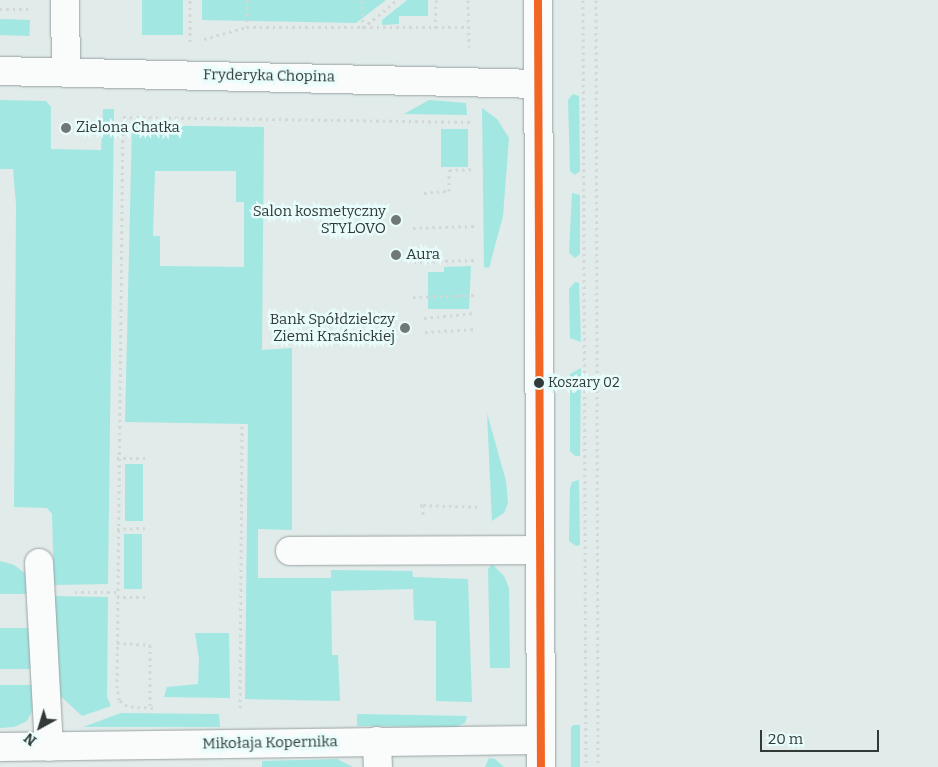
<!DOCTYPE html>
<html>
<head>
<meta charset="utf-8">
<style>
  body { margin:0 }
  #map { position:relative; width:938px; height:767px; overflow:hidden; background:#e0ebea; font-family:Bitter,serif }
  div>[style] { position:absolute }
  .green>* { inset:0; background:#a2e7e2; transform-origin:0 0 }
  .path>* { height:3px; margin-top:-1.5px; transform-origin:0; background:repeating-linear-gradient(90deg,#d4d7d7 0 2.5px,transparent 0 6.5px) }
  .roads { filter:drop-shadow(0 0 1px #9aa2a1) drop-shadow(0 0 1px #9aa2a1) }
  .minor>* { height:28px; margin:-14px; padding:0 14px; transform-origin:14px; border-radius:14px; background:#fafcfc }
  .bus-1>* { height:8px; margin:-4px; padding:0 4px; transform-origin:4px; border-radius:4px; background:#f26522 }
  .dots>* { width:14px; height:14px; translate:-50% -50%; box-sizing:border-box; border:2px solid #e8fdfb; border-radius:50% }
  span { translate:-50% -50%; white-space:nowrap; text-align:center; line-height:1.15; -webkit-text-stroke:5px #e8fdfb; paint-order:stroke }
  .bus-label { font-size:14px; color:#323a39 }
  .left { translate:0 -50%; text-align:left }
  .street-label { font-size:15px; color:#323a39 }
  .poi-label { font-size:15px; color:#323a39 }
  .right { translate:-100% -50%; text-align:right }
  .north { position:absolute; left:15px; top:702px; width:50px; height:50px; -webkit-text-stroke:4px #e8fdfb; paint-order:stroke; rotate:219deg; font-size:14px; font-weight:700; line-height:20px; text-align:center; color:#323a39 }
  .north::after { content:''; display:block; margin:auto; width:18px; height:22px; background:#323a39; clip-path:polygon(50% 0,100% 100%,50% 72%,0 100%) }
  .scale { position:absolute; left:760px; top:730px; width:119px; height:22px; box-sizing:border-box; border:2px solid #323a39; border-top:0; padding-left:6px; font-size:15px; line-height:18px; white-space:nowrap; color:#323a39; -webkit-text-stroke:4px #e8fdfb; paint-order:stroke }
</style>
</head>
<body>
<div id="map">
  <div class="green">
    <i style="left:142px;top:0;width:41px;height:35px"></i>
    <i style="clip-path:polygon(202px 0,386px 0,356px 23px,202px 20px)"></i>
    <i style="clip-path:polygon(407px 0,428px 0,428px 16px,399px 16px,399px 24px,382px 25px,382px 20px)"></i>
    <i style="left:0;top:19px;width:30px;height:16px;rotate:2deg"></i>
    <i style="clip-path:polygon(573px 94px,579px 96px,580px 171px,575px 175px,570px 171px,568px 100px)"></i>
    <i style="clip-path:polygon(0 100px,46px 101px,51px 107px,51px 149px,101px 150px,103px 109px,114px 109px,108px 584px,54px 585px,52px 514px,47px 508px,14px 507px,16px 204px,13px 169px,0 169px)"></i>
    <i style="clip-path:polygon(429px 100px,466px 103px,467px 115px,404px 114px)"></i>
    <i style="clip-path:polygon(482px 108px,497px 119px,509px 138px,503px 216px,489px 268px,484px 267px)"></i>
    <i style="clip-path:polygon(evenodd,132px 125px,264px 127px,262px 350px,292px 348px,292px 530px,258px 529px,258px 578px,331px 578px,331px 570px,412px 571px,413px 577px,468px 579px,472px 702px,436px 701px,436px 621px,414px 620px,413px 589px,331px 591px,332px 655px,338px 655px,340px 701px,245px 699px,248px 424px,125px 422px,132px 125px,155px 171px,236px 171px,236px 202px,244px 202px,244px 267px,160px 266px,160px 236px,153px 236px,155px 171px)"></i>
    <i style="left:441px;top:129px;width:27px;height:38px"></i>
    <i style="clip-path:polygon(572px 193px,580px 195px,580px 254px,575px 258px,569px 253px)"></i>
    <i style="clip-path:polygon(471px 266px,469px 309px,428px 309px,428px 272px,444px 272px,444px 267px)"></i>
    <i style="clip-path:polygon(575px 282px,579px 283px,581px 342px,570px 338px,569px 289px)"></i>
    <i style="clip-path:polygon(581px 368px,580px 456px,575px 456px,570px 451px,570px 374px)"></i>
    <i style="clip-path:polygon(487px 413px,506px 481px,508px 503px,504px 513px,492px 521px)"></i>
    <i style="left:125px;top:464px;width:18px;height:57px"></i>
    <i style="clip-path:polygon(579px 480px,580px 545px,576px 546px,569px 541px,570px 488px,572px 482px)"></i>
    <i style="left:124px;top:534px;width:18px;height:55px"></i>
    <i style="clip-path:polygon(0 561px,14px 565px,26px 574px,31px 582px,31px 594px,0 594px)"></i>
    <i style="clip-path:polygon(492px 564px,504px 576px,509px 588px,510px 668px,490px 668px,488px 569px)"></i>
    <i style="clip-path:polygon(53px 596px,108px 597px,107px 697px,111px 706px,82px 716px,56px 692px)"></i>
    <i style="left:0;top:628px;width:33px;height:41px"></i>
    <i style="clip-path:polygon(195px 633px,229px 633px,230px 698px,164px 697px,167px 687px,198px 684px,199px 659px)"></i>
    <i style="clip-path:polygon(0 685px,37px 685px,35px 706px,27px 721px,14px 727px,0 728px)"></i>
    <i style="clip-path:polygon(121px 713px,219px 714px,220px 727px,83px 727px)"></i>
    <i style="clip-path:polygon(357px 714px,467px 716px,465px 723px,456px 727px,357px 726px)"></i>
    <i style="clip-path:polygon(574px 725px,580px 725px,580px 767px,571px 767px,571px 727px)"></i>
    <i style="clip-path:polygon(489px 758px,495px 759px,504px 767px,485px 767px)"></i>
    <i style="clip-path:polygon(337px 759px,353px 767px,262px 767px,262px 761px)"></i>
  </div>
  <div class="path">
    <i style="left:247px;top:0;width:27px;rotate:90deg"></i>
    <i style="left:362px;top:0;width:28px;rotate:88deg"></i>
    <i style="left:468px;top:0;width:47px;rotate:88.8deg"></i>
    <i style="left:583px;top:0;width:767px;rotate:89.78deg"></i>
    <i style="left:596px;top:0;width:767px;rotate:89.85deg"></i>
    <i style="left:0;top:9px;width:32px"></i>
    <i style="left:363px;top:28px;width:44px;rotate:-39.5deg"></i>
    <i style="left:435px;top:28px;width:28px;rotate:-88deg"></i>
    <i style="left:204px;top:39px;width:45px;rotate:-15.6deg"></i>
    <i style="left:247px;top:27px;width:222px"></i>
    <i style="left:190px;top:42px;width:42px;rotate:-90deg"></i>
    <i style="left:424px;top:193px;width:25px;rotate:-5deg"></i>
    <i style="left:449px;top:191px;width:21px;rotate:-90deg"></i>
    <i style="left:449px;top:170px;width:25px;rotate:-2deg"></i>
    <i style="left:413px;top:228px;width:62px;rotate:-1.8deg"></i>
    <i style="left:413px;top:262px;width:62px;rotate:-1.8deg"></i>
    <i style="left:413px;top:297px;width:63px;rotate:-1.8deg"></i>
    <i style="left:424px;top:318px;width:52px;rotate:-5.5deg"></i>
    <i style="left:425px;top:332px;width:52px;rotate:-3.3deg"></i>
    <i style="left:117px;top:458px;width:29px"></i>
    <i style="left:420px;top:505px;width:3px"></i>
    <i style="left:423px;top:505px;width:11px;rotate:90deg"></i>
    <i style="left:423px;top:505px;width:56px;rotate:2deg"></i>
    <i style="left:117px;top:529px;width:28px;rotate:-2deg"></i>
    <i style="left:75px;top:592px;width:42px"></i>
    <i style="left:117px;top:597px;width:28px"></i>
    <i style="left:117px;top:643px;width:33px;rotate:3deg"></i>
    <i style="left:150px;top:645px;width:63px;rotate:90deg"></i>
    <i style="left:153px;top:708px;width:26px;rotate:-176deg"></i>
    <i style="left:127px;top:706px;width:10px;rotate:-143deg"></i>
    <i style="left:119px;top:700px;width:12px;rotate:-99deg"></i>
    <i style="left:117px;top:688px;width:571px;rotate:-89.4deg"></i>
    <i style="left:123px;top:117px;width:350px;rotate:0.8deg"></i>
    <i style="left:240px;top:708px;width:285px;rotate:-89.6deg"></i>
  </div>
  <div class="roads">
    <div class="minor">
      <i style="left:65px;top:0;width:72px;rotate:89.2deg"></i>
      <i style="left:538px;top:0;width:767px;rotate:89.78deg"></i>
      <i style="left:0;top:71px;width:538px;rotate:1.38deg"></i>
      <i style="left:290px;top:551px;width:250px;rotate:-0.2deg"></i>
      <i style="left:39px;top:563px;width:184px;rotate:86.9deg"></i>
      <i style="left:377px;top:741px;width:26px;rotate:88deg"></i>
      <i style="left:0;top:747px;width:541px;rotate:-0.74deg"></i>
    </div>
  </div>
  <div class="bus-1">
    <i style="left:538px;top:0;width:767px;rotate:89.78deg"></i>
  </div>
  <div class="dots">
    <i style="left:66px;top:128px;background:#6f7877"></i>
    <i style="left:396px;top:220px;background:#6f7877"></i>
    <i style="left:396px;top:255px;background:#6f7877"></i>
    <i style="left:405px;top:328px;background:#6f7877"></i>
    <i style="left:539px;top:383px;background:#323a39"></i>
  </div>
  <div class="bus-label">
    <span class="left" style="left:548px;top:383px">Koszary 02</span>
  </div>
  <div class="street-label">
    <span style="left:269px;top:76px;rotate:1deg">Fryderyka Chopina</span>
    <span style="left:270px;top:743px;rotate:-1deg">Mikołaja Kopernika</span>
  </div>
  <div class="poi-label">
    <span class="left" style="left:76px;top:128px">Zielona Chatka</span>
    <span class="right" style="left:386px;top:220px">Salon kosmetyczny<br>STYLOVO</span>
    <span class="left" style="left:406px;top:255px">Aura</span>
    <span class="right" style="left:395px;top:328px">Bank Spółdzielczy<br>Ziemi Kraśnickiej</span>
  </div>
  <div class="north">N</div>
  <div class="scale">20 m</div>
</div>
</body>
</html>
